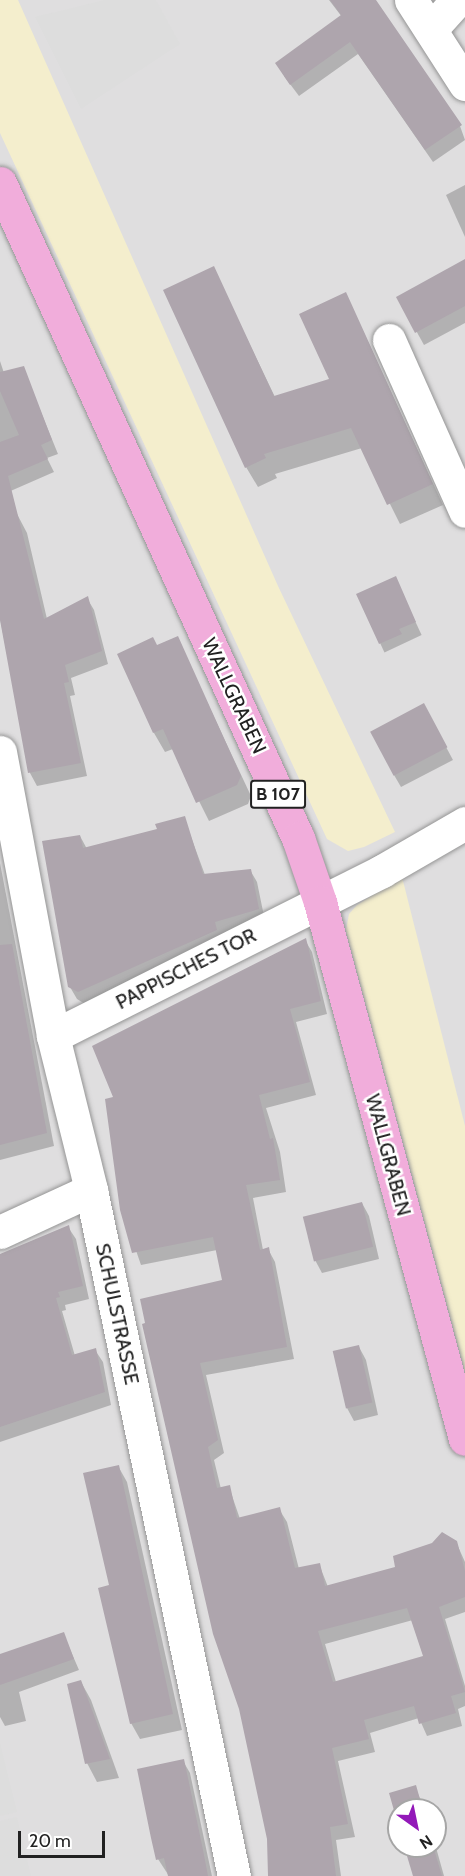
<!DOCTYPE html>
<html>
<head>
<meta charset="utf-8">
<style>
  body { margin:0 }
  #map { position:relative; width:465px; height:1876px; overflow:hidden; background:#f0e9ed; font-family:Cabin,sans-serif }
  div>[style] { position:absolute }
  .residential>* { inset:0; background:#dfdedf }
  .park>* { inset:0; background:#f4eecd }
  .parking>* { inset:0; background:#ddd }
  .shadow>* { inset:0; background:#0003; transform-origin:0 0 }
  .building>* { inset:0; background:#aea5ad; transform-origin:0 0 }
  .roads { filter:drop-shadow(0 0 2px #959595) drop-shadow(0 0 2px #959595) }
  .minor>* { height:33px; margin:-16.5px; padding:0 16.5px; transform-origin:16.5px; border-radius:16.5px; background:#fff }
  .tertiary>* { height:33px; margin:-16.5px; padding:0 16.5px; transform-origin:16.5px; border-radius:16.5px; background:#fff }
  .primary>* { height:33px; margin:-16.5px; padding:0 16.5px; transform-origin:16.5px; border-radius:16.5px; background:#f1addb }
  span { translate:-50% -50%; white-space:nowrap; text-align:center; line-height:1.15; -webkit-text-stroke:5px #fff; paint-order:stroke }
  .shield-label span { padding:2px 4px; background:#fff; border:2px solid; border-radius:4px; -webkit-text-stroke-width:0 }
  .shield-label { font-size:18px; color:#212121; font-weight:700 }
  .street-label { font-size:20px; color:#212121 }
  .north { position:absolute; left:387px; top:1798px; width:60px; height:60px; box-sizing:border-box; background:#fff; border:2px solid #a6a6a6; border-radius:50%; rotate:147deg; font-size:16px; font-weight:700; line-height:24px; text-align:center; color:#212121 }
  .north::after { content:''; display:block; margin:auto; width:21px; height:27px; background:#9319b9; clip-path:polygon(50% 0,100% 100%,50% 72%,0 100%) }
  .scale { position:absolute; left:18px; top:1831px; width:87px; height:27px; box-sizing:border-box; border:3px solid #212121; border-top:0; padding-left:8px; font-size:18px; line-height:21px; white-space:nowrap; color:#212121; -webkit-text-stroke:4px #fff; paint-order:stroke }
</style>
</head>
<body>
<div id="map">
  <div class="residential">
    <i style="clip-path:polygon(evenodd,0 0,465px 0,465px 1876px,0 1876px,0 0,399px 1810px,435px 1810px,435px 1846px,399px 1846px,399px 1810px)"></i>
  </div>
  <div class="park">
    <i style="clip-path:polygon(0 0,18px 0,278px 586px,395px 832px,364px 847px,348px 851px,327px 839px,0 133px)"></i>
    <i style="clip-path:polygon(402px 877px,465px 1126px,465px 1371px,346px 930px,349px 914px,357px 905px)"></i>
  </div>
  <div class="parking">
    <i style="clip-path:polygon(105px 0,156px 0,180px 44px,81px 109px,35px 17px)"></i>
    <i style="clip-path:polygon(0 1743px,17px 1812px,0 1816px)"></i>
    <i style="clip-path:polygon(17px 1817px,31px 1876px,0 1876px,0 1821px)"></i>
  </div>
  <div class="shadow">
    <i style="clip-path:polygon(329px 0,375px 0,460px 126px,465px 140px,433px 162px,358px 54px,299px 96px,284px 76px,342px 17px)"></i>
    <i style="clip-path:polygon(465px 185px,465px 237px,446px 195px)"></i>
    <i style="clip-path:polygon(465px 261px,465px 323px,424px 345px,398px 298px)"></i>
    <i style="clip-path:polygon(213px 268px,275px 397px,331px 380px,346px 294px,443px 505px,400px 524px,362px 448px,275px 474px,277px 478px,258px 487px,246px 467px)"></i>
    <i style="clip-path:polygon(0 361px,4px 373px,23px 368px,58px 454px,47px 458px,54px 472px,6px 493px,27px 533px,47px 619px,87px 598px,94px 610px,108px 664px,71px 678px,75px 695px,70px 696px,87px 776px,37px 786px,30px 773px,0 618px)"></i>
    <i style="left:395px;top:578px;width:63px;height:41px;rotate:65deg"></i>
    <i style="clip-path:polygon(177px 638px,251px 796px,248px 804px,209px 821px,173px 749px,165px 752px,154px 733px,119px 654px,157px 647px)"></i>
    <i style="clip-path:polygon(430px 717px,453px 760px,401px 787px,394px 775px)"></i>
    <i style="clip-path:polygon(184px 818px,205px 875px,250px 870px,257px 882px,265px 921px,85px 1004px,77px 999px,70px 987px,80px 836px,87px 849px,159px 830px)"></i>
    <i style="clip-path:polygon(0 863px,54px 1146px,0 1160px)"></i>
    <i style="clip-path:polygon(evenodd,305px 940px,312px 952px,327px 1014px,296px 1022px,316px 1095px,266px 1108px,280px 1152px,286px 1192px,253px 1198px,263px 1250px,268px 1249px,275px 1262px,294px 1359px,206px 1375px,224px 1453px,214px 1460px,221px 1489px,229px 1487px,240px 1519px,279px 1509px,287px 1522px,299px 1569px,319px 1564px,328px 1587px,397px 1568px,456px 1542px,465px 1562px,465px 1612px,445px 1619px,465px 1686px,465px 1706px,458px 1709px,462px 1726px,427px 1736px,419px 1718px,370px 1733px,375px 1752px,338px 1761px,355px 1837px,336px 1840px,341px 1876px,269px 1876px,268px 1839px,240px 1709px,144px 1325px,224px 1281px,217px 1250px,141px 1265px,122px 1210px,115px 1099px,305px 940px,413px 1620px,425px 1657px,336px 1682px,325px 1644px,413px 1620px)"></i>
    <i style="clip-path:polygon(362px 1203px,369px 1216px,379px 1259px,322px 1273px,315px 1260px)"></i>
    <i style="clip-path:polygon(68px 1227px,76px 1239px,89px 1299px,65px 1305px,66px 1310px,62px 1311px,75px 1356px,95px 1350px,103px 1362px,111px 1405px,0 1442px,0 1256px)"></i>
    <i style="clip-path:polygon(359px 1347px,366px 1360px,378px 1415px,354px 1421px,347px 1408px)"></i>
    <i style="clip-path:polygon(118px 1466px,127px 1482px,182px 1730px,140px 1739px,131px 1723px)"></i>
    <i style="clip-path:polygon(63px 1633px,79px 1670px,19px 1692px,26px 1721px,5px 1726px,0 1717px,0 1656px)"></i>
    <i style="clip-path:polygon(81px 1682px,91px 1700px,119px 1778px,97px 1782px,87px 1763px)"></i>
    <i style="clip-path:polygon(183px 1761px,190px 1773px,212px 1876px,169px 1876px,158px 1859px)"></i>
    <i style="clip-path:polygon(415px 1787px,425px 1810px,399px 1810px,399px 1823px,391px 1794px)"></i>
    <i style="clip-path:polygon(435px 1844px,444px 1876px,414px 1876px,406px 1846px)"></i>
  </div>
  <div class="building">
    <i style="clip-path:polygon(330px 0,376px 0,462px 125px,425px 150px,350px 42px,290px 85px,275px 63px,341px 15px)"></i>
    <i style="clip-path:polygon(465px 259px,465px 306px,415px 333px,396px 297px)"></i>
    <i style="clip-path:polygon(214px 266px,274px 396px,329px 379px,299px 314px,346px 292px,433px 484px,387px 505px,351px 428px,264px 454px,266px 458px,245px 468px,163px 290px)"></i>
    <i style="clip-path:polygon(24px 366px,52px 440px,41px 445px,48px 459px,8px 476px,44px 619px,88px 596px,102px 651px,65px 665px,69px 682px,64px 683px,81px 763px,28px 773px,0 620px,0 442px,19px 435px,0 391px,0 372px)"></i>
    <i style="clip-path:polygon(396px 576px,416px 622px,399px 629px,402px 634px,379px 644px,356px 594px)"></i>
    <i style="clip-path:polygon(178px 636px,241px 776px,237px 785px,196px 803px,163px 729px,153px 733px,117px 654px,153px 637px,157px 645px)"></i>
    <i style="left:424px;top:703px;width:50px;height:61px;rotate:62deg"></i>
    <i style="clip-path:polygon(185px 816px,203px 874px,251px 869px,259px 909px,215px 922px,217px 930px,78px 992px,68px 987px,42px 841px,80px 835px,83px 848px,157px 829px,155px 824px)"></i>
    <i style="clip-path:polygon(evenodd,306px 938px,321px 1001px,290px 1009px,310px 1082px,259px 1095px,270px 1139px,273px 1138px,280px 1180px,246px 1185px,260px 1250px,269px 1247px,287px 1347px,200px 1363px,218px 1440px,208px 1447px,217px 1488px,230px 1485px,237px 1518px,280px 1507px,295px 1568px,320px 1563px,325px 1586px,395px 1567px,393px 1556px,432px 1543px,442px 1532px,457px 1541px,465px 1571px,465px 1597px,439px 1607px,465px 1692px,451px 1696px,456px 1713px,419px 1724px,414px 1706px,364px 1720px,369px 1739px,332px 1748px,348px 1824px,330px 1827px,336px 1876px,268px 1876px,267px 1839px,239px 1709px,213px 1634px,142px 1324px,145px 1323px,140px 1299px,222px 1280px,213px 1237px,132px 1253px,120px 1210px,105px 1099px,113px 1097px,92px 1046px,306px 938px,407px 1608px,423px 1656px,333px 1682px,318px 1631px,407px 1608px)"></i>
    <i style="clip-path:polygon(12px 944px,47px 1133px,0 1145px,0 945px)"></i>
    <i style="left:362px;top:1202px;width:46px;height:61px;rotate:76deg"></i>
    <i style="clip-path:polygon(69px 1225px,83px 1286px,58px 1292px,60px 1297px,56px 1298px,72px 1355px,96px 1348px,105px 1392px,0 1427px,0 1254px)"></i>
    <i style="left:359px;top:1345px;width:59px;height:27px;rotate:77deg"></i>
    <i style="clip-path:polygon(119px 1465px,173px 1714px,130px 1724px,98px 1588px,109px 1585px,83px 1473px)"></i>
    <i style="clip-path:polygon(64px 1632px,74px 1659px,0 1685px,0 1654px)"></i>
    <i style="clip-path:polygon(81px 1680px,110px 1759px,85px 1764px,67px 1684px)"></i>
    <i style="clip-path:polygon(184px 1759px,203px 1850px,208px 1876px,168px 1876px,164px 1858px,156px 1860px,151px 1838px,137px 1769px)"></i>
    <i style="clip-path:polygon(416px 1785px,423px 1810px,399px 1810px,399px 1828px,389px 1793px)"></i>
    <i style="clip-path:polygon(404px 1846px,433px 1846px,442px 1876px,413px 1876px)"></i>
  </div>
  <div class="roads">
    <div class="minor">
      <i style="left:432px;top:28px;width:38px;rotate:-48deg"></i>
      <i style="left:389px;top:340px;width:187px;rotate:66deg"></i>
      <i style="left:0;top:752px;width:289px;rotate:79.4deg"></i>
      <i style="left:53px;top:1036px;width:159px;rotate:76.1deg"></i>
      <i style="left:91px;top:1190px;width:701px;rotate:78.23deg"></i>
      <i style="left:53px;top:1036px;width:368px;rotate:-26.6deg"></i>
      <i style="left:382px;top:871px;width:96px;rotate:-30deg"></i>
      <i style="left:0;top:1232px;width:100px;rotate:-24.8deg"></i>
    </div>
    <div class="tertiary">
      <i style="left:411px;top:0;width:100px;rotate:57.3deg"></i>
    </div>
    <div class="primary">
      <i style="left:0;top:183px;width:720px;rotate:65.54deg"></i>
      <i style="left:298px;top:838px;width:68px;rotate:71deg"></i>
      <i style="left:320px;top:902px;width:556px;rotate:74.89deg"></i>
    </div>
  </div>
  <div class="shield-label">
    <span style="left:278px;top:794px">B 107</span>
  </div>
  <div class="street-label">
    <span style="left:234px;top:696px;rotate:65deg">WALLGRABEN</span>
    <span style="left:186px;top:969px;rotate:-27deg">PAPPISCHES TOR</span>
    <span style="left:388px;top:1155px;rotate:75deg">WALLGRABEN</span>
    <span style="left:117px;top:1314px;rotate:78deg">SCHULSTRASSE</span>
  </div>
  <div class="north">N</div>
  <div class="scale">20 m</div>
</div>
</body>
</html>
